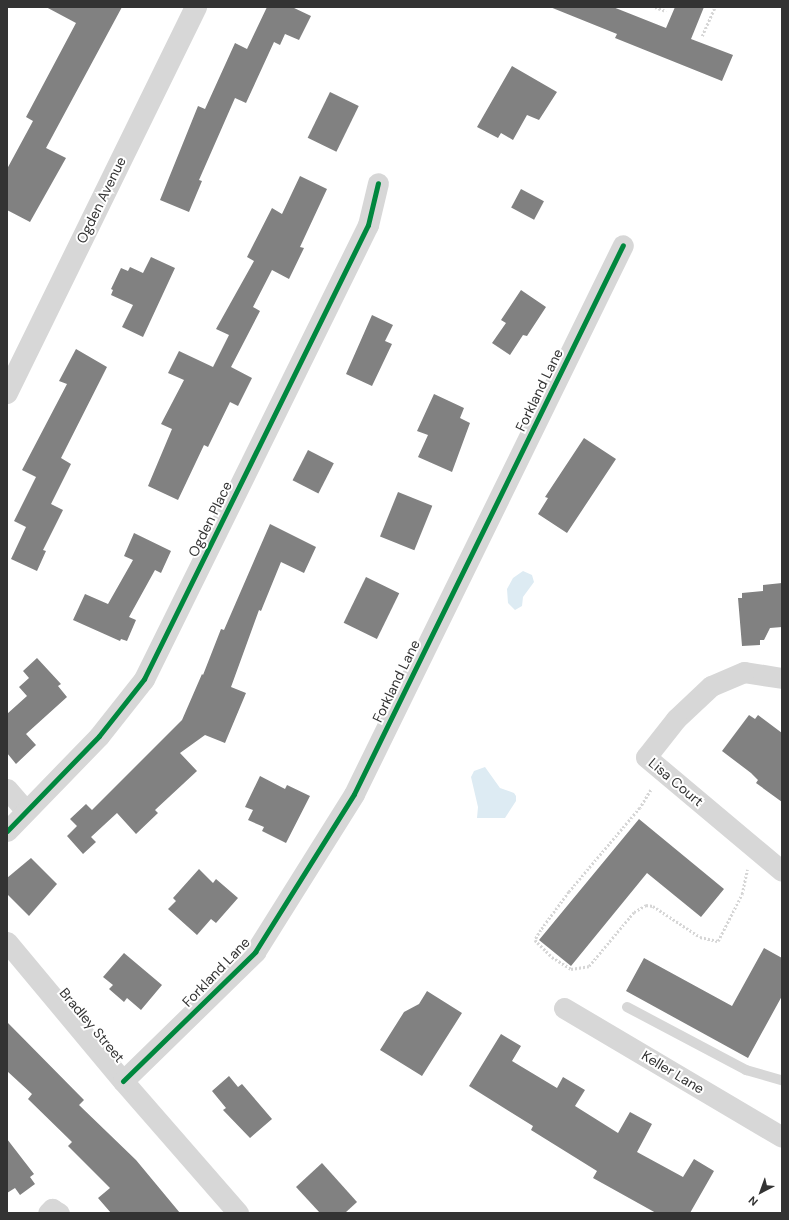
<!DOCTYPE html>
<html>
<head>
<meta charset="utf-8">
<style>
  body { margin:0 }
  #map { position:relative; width:789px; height:1220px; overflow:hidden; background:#fff; font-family:"DM Sans",sans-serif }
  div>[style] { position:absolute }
  .water>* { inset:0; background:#ddebf3 }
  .building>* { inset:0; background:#818181; transform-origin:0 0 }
  .path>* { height:2.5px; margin-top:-1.25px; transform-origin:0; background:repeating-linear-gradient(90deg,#d6d6d6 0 2px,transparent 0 4px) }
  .service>* { height:10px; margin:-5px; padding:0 5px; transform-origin:5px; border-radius:5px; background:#d7d7d7 }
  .minor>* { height:21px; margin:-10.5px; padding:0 10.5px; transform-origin:10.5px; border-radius:10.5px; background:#d7d7d7 }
  .tertiary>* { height:22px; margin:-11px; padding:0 11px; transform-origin:11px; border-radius:11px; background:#d7d7d7 }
  .cycleway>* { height:5px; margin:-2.5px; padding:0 2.5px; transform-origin:2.5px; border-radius:2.5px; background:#00873e }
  span { translate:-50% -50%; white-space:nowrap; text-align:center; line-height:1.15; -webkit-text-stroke:4px #fff; paint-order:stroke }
  .street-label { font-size:14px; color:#333 }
  .frame { position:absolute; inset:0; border:8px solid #333; pointer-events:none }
  .north { position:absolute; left:741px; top:1172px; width:40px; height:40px; -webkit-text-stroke:3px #fff; paint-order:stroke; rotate:221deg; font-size:11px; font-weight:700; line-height:16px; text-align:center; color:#333 }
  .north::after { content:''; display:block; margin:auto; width:14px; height:18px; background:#333; clip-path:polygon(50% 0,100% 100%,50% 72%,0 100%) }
</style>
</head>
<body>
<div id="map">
  <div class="water">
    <i style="clip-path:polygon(523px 571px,532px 575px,534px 582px,523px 597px,522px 606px,515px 610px,508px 603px,507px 589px,513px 578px)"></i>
    <i style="clip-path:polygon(485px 767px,500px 788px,514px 793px,516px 796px,516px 801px,505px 818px,477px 818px,478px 807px,471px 777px,474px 771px)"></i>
  </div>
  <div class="building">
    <i style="clip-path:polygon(46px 7px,122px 7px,46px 148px,66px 158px,30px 222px,7px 210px,7px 169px,33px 121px,26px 117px,76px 23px)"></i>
    <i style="clip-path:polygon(267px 7px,292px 7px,311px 16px,299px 40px,285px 34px,280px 45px,274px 42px,246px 103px,235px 98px,199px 180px,202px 181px,189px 212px,160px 200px,198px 106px,205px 109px,235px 43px,247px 49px)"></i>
    <i style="clip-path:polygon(550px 7px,613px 7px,666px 28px,675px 7px,704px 7px,691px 39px,733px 55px,722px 81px,615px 38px,617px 34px)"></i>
    <i style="clip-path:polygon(512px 66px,557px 92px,539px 120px,527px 115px,513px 140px,501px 133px,498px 138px,477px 127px)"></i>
    <i style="left:330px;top:92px;width:32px;height:51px;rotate:26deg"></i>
    <i style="clip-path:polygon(300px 176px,327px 189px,300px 247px,304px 248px,289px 279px,272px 270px,253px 307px,260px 311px,231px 367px,252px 378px,238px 406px,230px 402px,208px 447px,204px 445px,178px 500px,148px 486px,172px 429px,161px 424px,184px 380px,168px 373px,179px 351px,213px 367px,229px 335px,216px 329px,254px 261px,247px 257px,272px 208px,282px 214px)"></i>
    <i style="left:521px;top:189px;width:26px;height:21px;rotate:28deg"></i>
    <i style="clip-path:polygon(151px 257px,175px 268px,143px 337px,122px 327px,133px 305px,111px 295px,113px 290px,111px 289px,121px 268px,128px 271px,130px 267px,143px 273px)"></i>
    <i style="clip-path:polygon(521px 290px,546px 307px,527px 336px,523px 335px,510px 355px,492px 343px,506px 323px,501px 320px)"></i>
    <i style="clip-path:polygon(372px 315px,393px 325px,385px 341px,392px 344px,372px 386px,346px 374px)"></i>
    <i style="clip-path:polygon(76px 349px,107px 367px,61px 458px,71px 464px,51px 504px,63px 510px,43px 550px,46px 551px,37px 571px,11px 559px,26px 527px,14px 521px,36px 477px,22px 470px,67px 384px,59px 381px)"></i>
    <i style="clip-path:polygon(434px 394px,464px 408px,460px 418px,470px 423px,452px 472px,418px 457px,428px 435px,417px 431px)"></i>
    <i style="clip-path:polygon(584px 438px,616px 459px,567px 533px,538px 514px,548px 498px,545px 497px)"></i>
    <i style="left:308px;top:450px;width:29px;height:34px;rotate:27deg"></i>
    <i style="left:398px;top:492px;width:37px;height:48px;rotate:22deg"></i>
    <i style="clip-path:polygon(270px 524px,316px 547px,304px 573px,281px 562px,261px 611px,259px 610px,231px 687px,246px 693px,225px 743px,205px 735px,180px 753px,197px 771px,155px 810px,158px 813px,136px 834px,117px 813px,91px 837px,96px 842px,83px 854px,67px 836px,77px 826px,70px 819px,86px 804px,92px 810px,182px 720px,202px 674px,203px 675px,221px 629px,224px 630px)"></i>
    <i style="clip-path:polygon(134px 533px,171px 551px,161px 573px,155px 570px,129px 617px,136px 620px,127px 641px,121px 639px,120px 641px,73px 620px,85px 594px,108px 604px,133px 560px,124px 556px)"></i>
    <i style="left:366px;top:577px;width:37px;height:51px;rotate:26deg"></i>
    <i style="clip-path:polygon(782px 583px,782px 627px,770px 628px,764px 640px,760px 640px,760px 645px,742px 646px,738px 598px,742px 598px,742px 593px,763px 591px,763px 585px)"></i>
    <i style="clip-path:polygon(37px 658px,61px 684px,58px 686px,67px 697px,26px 734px,36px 745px,16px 764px,7px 753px,7px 714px,27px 696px,19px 687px,29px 678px,23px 671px)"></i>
    <i style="clip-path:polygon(749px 715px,755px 719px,758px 715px,782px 733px,782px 802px,756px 783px,758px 780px,751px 773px,722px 751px)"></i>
    <i style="clip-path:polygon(260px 776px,285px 789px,287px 785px,310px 796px,286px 843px,262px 831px,264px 827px,248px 820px,253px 810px,245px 807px)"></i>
    <i style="clip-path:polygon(639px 819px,724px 889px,701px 917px,647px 873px,571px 966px,539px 940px)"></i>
    <i style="clip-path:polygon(31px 858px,57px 884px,29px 916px,7px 894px,7px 878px)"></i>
    <i style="clip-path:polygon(199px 869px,213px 883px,216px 879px,238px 898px,216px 923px,211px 919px,197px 935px,168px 909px,176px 901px,173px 898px)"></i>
    <i style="clip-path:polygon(764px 948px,782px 958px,782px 996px,748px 1058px,626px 991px,644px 958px,732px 1006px)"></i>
    <i style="clip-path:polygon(124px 953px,162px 985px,141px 1010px,127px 998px,124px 1002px,109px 989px,113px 985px,103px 977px)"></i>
    <i style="clip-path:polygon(427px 991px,462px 1013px,422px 1076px,380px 1050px,404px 1012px,419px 1004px)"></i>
    <i style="clip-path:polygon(7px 1022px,84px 1100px,79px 1105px,136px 1160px,180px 1213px,111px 1213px,98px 1198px,110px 1188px,68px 1146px,72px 1142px,28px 1099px,32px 1094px,7px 1071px)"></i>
    <i style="clip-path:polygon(501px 1034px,521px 1046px,512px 1061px,557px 1088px,563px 1077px,585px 1090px,575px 1106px,618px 1133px,630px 1112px,652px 1124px,637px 1152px,683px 1177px,694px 1159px,714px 1171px,690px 1213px,656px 1213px,593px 1178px,597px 1171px,531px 1130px,533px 1126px,469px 1086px)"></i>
    <i style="clip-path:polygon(229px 1076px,238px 1087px,242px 1084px,272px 1119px,250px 1138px,223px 1110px,226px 1108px,212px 1091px)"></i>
    <i style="clip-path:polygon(7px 1139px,34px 1174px,30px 1177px,35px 1184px,20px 1195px,15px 1188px,7px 1193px)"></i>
    <i style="clip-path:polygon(322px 1163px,357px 1202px,345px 1213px,320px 1213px,296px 1187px)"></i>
  </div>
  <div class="path">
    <i style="left:655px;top:7px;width:12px;rotate:20deg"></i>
    <i style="left:702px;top:36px;width:32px;rotate:-66deg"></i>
    <i style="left:651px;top:790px;width:21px;rotate:121deg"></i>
    <i style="left:640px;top:808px;width:110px;rotate:130.2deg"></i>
    <i style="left:569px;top:892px;width:47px;rotate:126.4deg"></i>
    <i style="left:541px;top:930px;width:12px;rotate:121deg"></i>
    <i style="left:535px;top:940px;width:24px;rotate:45deg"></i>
    <i style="left:552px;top:957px;width:22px;rotate:32deg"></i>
    <i style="left:571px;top:969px;width:18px;rotate:-9deg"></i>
    <i style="left:589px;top:966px;width:70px;rotate:-50.2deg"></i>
    <i style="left:634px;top:912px;width:14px;rotate:-30deg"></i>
    <i style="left:646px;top:905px;width:7px;rotate:8deg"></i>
    <i style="left:653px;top:906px;width:56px;rotate:33.4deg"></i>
    <i style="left:700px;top:937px;width:18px;rotate:13deg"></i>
    <i style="left:718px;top:941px;width:53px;rotate:-62.9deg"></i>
    <i style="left:742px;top:894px;width:25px;rotate:-78deg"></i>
  </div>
  <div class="service">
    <i style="left:627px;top:1007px;width:135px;rotate:27.9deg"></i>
    <i style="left:746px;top:1070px;width:37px;rotate:16deg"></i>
  </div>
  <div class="minor">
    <i style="left:782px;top:678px;width:38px;rotate:-171deg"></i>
    <i style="left:744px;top:672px;width:36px;rotate:157deg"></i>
    <i style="left:711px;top:686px;width:48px;rotate:136.7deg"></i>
    <i style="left:676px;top:719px;width:48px;rotate:128.3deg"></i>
    <i style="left:646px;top:757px;width:177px;rotate:40deg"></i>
    <i style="left:7px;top:789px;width:29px;rotate:49deg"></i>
    <i style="left:7px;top:831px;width:132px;rotate:-45.9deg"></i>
    <i style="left:99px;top:736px;width:73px;rotate:-51.7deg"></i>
    <i style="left:144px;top:679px;width:506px;rotate:-63.74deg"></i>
    <i style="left:368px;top:225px;width:43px;rotate:-76.6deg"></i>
    <i style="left:7px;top:942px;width:181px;rotate:50.2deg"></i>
    <i style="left:123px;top:1081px;width:175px;rotate:48.9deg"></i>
    <i style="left:564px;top:1008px;width:253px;rotate:30.6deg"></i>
    <i style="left:123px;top:1081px;width:185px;rotate:-44.3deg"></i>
    <i style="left:255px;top:952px;width:186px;rotate:-57.9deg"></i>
    <i style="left:354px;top:794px;width:611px;rotate:-63.9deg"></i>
    <i style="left:48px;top:1213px;width:6px;rotate:-45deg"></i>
    <i style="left:52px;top:1209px;width:8px;rotate:30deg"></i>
  </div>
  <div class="tertiary">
    <i style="left:7px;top:393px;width:430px;rotate:-63.9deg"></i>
  </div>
  <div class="cycleway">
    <i style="left:7px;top:831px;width:132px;rotate:-45.9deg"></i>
    <i style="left:99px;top:736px;width:73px;rotate:-51.7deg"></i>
    <i style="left:144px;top:679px;width:506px;rotate:-63.74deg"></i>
    <i style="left:368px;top:225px;width:43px;rotate:-76.6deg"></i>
    <i style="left:123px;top:1081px;width:185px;rotate:-44.3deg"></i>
    <i style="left:255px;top:952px;width:186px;rotate:-57.9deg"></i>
    <i style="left:354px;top:794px;width:611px;rotate:-63.9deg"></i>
  </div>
  <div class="street-label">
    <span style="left:101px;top:200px;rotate:-64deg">Ogden Avenue</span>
    <span style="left:539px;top:390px;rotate:-64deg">Forkland Lane</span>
    <span style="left:210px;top:519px;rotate:-64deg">Ogden Place</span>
    <span style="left:396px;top:681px;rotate:-64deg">Forkland Lane</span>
    <span style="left:676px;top:782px;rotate:40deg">Lisa Court</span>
    <span style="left:216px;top:972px;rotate:-46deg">Forkland Lane</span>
    <span style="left:92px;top:1025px;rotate:50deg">Bradley Street</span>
    <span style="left:673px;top:1072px;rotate:31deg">Keller Lane</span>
  </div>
  <div class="frame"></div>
  <div class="north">N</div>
</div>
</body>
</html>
